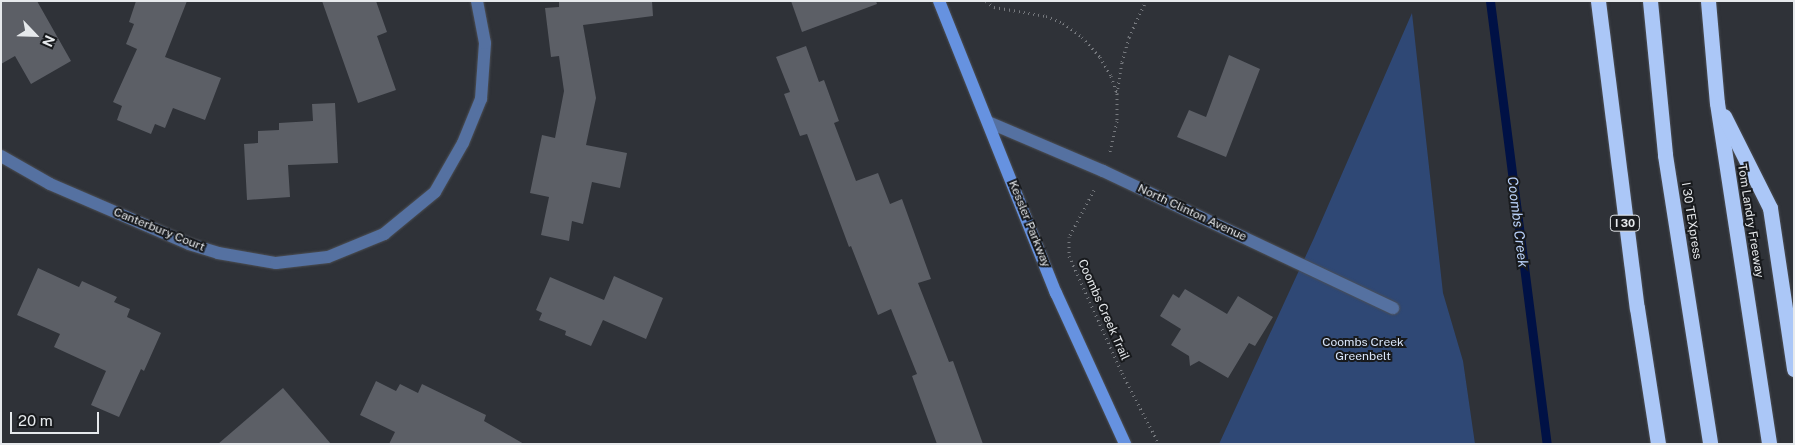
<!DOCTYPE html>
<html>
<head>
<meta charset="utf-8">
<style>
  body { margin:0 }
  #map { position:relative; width:1795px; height:445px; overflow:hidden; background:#2f3238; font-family:"Public Sans",sans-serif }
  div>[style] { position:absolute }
  .green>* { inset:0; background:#2f4875 }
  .stream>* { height:9px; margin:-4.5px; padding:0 4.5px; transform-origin:4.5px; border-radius:4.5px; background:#001145 }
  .building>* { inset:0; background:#5c5f66 }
  .path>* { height:3px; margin-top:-1.5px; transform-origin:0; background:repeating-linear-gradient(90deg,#76797e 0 1px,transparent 0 5px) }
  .roads { filter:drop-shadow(0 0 1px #4c4f55) drop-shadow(0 0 1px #4c4f55) }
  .street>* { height:12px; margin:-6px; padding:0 6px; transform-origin:6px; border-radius:6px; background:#5571a1 }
  .secondary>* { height:12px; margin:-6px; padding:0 6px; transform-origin:6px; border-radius:6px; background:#6692e0 }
  .highway>* { height:15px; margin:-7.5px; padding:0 7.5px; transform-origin:7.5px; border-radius:7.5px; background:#abc7f7 }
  span { translate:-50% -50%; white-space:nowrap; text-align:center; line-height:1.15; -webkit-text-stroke:4px #181a1d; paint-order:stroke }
  .shield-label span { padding:1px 4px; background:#181a1d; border:1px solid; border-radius:4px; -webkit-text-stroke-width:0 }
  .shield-label { font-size:11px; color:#e6e9ec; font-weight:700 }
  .street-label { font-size:12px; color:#e6e9ec }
  .park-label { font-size:12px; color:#d9e5f9 }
  .water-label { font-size:14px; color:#b9d1f9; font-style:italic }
  .frame { position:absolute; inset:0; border:2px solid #e6e9ec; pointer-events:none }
  .north { position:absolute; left:10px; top:10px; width:50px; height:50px; -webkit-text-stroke:4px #181a1d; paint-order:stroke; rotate:114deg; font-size:14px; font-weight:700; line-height:20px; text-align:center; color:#e6e9ec }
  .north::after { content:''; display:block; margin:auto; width:18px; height:22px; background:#e6e9ec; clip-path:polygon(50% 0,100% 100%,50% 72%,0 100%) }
  .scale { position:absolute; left:10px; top:412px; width:89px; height:22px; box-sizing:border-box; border:2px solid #e6e9ec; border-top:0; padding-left:6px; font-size:15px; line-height:18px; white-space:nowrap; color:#e6e9ec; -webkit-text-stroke:4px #181a1d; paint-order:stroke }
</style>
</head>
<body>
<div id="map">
  <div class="green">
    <i style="clip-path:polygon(1412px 13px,1443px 293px,1463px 361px,1475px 444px,1219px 444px,1314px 238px)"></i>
  </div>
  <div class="stream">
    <i style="left:1490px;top:1px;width:447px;rotate:82.7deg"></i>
  </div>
  <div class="building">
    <i style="clip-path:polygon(1px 1px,37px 1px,71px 61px,31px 84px,15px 56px,1px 64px)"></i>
    <i style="clip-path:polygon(136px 1px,187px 1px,165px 57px,221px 78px,205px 120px,173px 108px,165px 128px,155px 124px,151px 134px,117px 120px,122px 106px,113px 102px,137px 49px,126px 44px,134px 24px,129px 22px)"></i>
    <i style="clip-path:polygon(322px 1px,376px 1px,387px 32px,377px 36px,396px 90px,358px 103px)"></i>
    <i style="clip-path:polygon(559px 1px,652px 1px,653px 16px,583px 25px,596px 98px,586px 145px,627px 153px,620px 188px,592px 182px,583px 224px,572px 221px,569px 241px,541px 235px,549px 197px,530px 193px,542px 135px,555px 138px,564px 91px,559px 56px,551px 57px,545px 8px,559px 7px)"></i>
    <i style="clip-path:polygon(791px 1px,876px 1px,877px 4px,802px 32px)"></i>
    <i style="clip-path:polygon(806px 46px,819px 82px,824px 80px,839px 121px,834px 123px,856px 181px,878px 173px,890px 204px,902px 199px,931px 279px,918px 283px,949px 362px,953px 361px,983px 444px,937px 444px,912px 376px,917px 374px,891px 309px,878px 315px,851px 246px,849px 247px,807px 134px,800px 136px,784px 94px,790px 92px,776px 57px)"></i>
    <i style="clip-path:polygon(1229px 55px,1260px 69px,1226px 157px,1177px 137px,1189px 110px,1206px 117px)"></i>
    <i style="clip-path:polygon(335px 103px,338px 163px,288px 165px,290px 197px,247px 200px,244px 144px,258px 143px,258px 131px,279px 130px,279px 123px,313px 121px,312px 104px)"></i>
    <i style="clip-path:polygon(38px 268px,79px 287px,82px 281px,117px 297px,114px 302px,130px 309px,127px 317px,161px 333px,144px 371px,141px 369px,119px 417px,91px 405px,106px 371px,54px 347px,60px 334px,17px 315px)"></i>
    <i style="clip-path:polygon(614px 276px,663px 298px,646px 339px,603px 320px,591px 346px,565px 335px,566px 331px,539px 320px,542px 313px,536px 310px,550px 277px,604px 300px)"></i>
    <i style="clip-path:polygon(1185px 289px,1227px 314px,1238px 296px,1273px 317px,1255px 346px,1249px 343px,1228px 378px,1199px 361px,1190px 366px,1189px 356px,1171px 345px,1181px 329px,1160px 316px,1173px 294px,1179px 298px)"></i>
    <i style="clip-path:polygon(376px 381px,396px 391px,400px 384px,418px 393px,422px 384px,486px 415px,484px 421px,524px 444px,389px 444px,395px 432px,360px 415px)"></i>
    <i style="clip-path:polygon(283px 388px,331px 444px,218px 444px)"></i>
  </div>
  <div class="path">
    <i style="left:986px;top:1px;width:10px;rotate:37deg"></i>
    <i style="left:994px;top:7px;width:53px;rotate:9.8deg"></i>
    <i style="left:1046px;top:16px;width:18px;rotate:22deg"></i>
    <i style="left:1063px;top:23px;width:24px;rotate:36deg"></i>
    <i style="left:1082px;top:37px;width:27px;rotate:48deg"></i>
    <i style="left:1100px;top:57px;width:22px;rotate:60deg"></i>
    <i style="left:1111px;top:76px;width:18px;rotate:71deg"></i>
    <i style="left:1117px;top:93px;width:28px;rotate:90deg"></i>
    <i style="left:1117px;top:121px;width:32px;rotate:103deg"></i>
    <i style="left:1117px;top:93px;width:31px;rotate:-81deg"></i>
    <i style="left:1122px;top:62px;width:26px;rotate:-74deg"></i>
    <i style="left:1129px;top:37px;width:40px;rotate:-65deg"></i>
    <i style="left:1094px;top:190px;width:53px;rotate:118deg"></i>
    <i style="left:1069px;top:237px;width:19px;rotate:90deg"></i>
    <i style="left:1069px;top:256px;width:128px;rotate:65.6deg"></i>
    <i style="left:1122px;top:373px;width:80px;rotate:62.5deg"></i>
  </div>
  <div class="roads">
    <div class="street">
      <i style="left:988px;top:122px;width:125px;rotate:23.1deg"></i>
      <i style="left:1103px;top:171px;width:321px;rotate:25.3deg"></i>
      <i style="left:1px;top:156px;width:56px;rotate:29.7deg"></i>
      <i style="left:50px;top:184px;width:151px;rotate:23.3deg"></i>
      <i style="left:189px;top:244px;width:30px;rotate:17deg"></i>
      <i style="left:218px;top:253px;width:59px;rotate:9.8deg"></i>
      <i style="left:276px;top:263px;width:52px;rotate:-6.6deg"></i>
      <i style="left:328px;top:257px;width:61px;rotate:-22.3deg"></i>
      <i style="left:384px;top:234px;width:66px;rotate:-39.5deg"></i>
      <i style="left:435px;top:192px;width:56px;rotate:-60.3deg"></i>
      <i style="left:463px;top:143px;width:48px;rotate:-67.8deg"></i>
      <i style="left:481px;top:99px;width:56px;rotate:-85.9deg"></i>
      <i style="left:485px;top:43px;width:43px;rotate:-100.8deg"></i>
    </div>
    <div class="secondary">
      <i style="left:939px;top:1px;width:315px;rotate:68.2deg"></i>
      <i style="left:1056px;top:293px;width:166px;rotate:65.4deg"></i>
    </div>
    <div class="highway">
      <i style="left:1598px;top:1px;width:309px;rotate:82.8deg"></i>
      <i style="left:1637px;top:308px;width:138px;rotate:81.2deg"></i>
      <i style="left:1650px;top:1px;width:155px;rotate:84.4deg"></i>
      <i style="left:1665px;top:155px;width:292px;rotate:81.1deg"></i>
      <i style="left:1708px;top:1px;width:102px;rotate:85deg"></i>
      <i style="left:1717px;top:103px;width:345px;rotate:81.3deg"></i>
      <i style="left:1724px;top:116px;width:103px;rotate:63.4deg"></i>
      <i style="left:1770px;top:208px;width:163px;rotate:81.5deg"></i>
    </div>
  </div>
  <div class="shield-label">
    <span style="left:1625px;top:223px">I 30</span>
  </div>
  <div class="street-label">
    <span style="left:1192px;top:213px;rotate:25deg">North Clinton Avenue</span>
    <span style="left:1691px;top:221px;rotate:81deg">I 30 TEXpress</span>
    <span style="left:1750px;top:221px;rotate:81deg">Tom Landry Freeway</span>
    <span style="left:1029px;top:224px;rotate:68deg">Kessler Parkway</span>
    <span style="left:159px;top:230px;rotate:22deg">Canterbury Court</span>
    <span style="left:1103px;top:310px;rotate:66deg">Coombs Creek Trail</span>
  </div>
  <div class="park-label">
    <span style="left:1363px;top:350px">Coombs Creek<br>Greenbelt</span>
  </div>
  <div class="water-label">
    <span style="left:1518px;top:222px;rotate:83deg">Coombs Creek</span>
  </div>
  <div class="frame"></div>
  <div class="north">N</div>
  <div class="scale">20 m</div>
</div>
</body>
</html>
